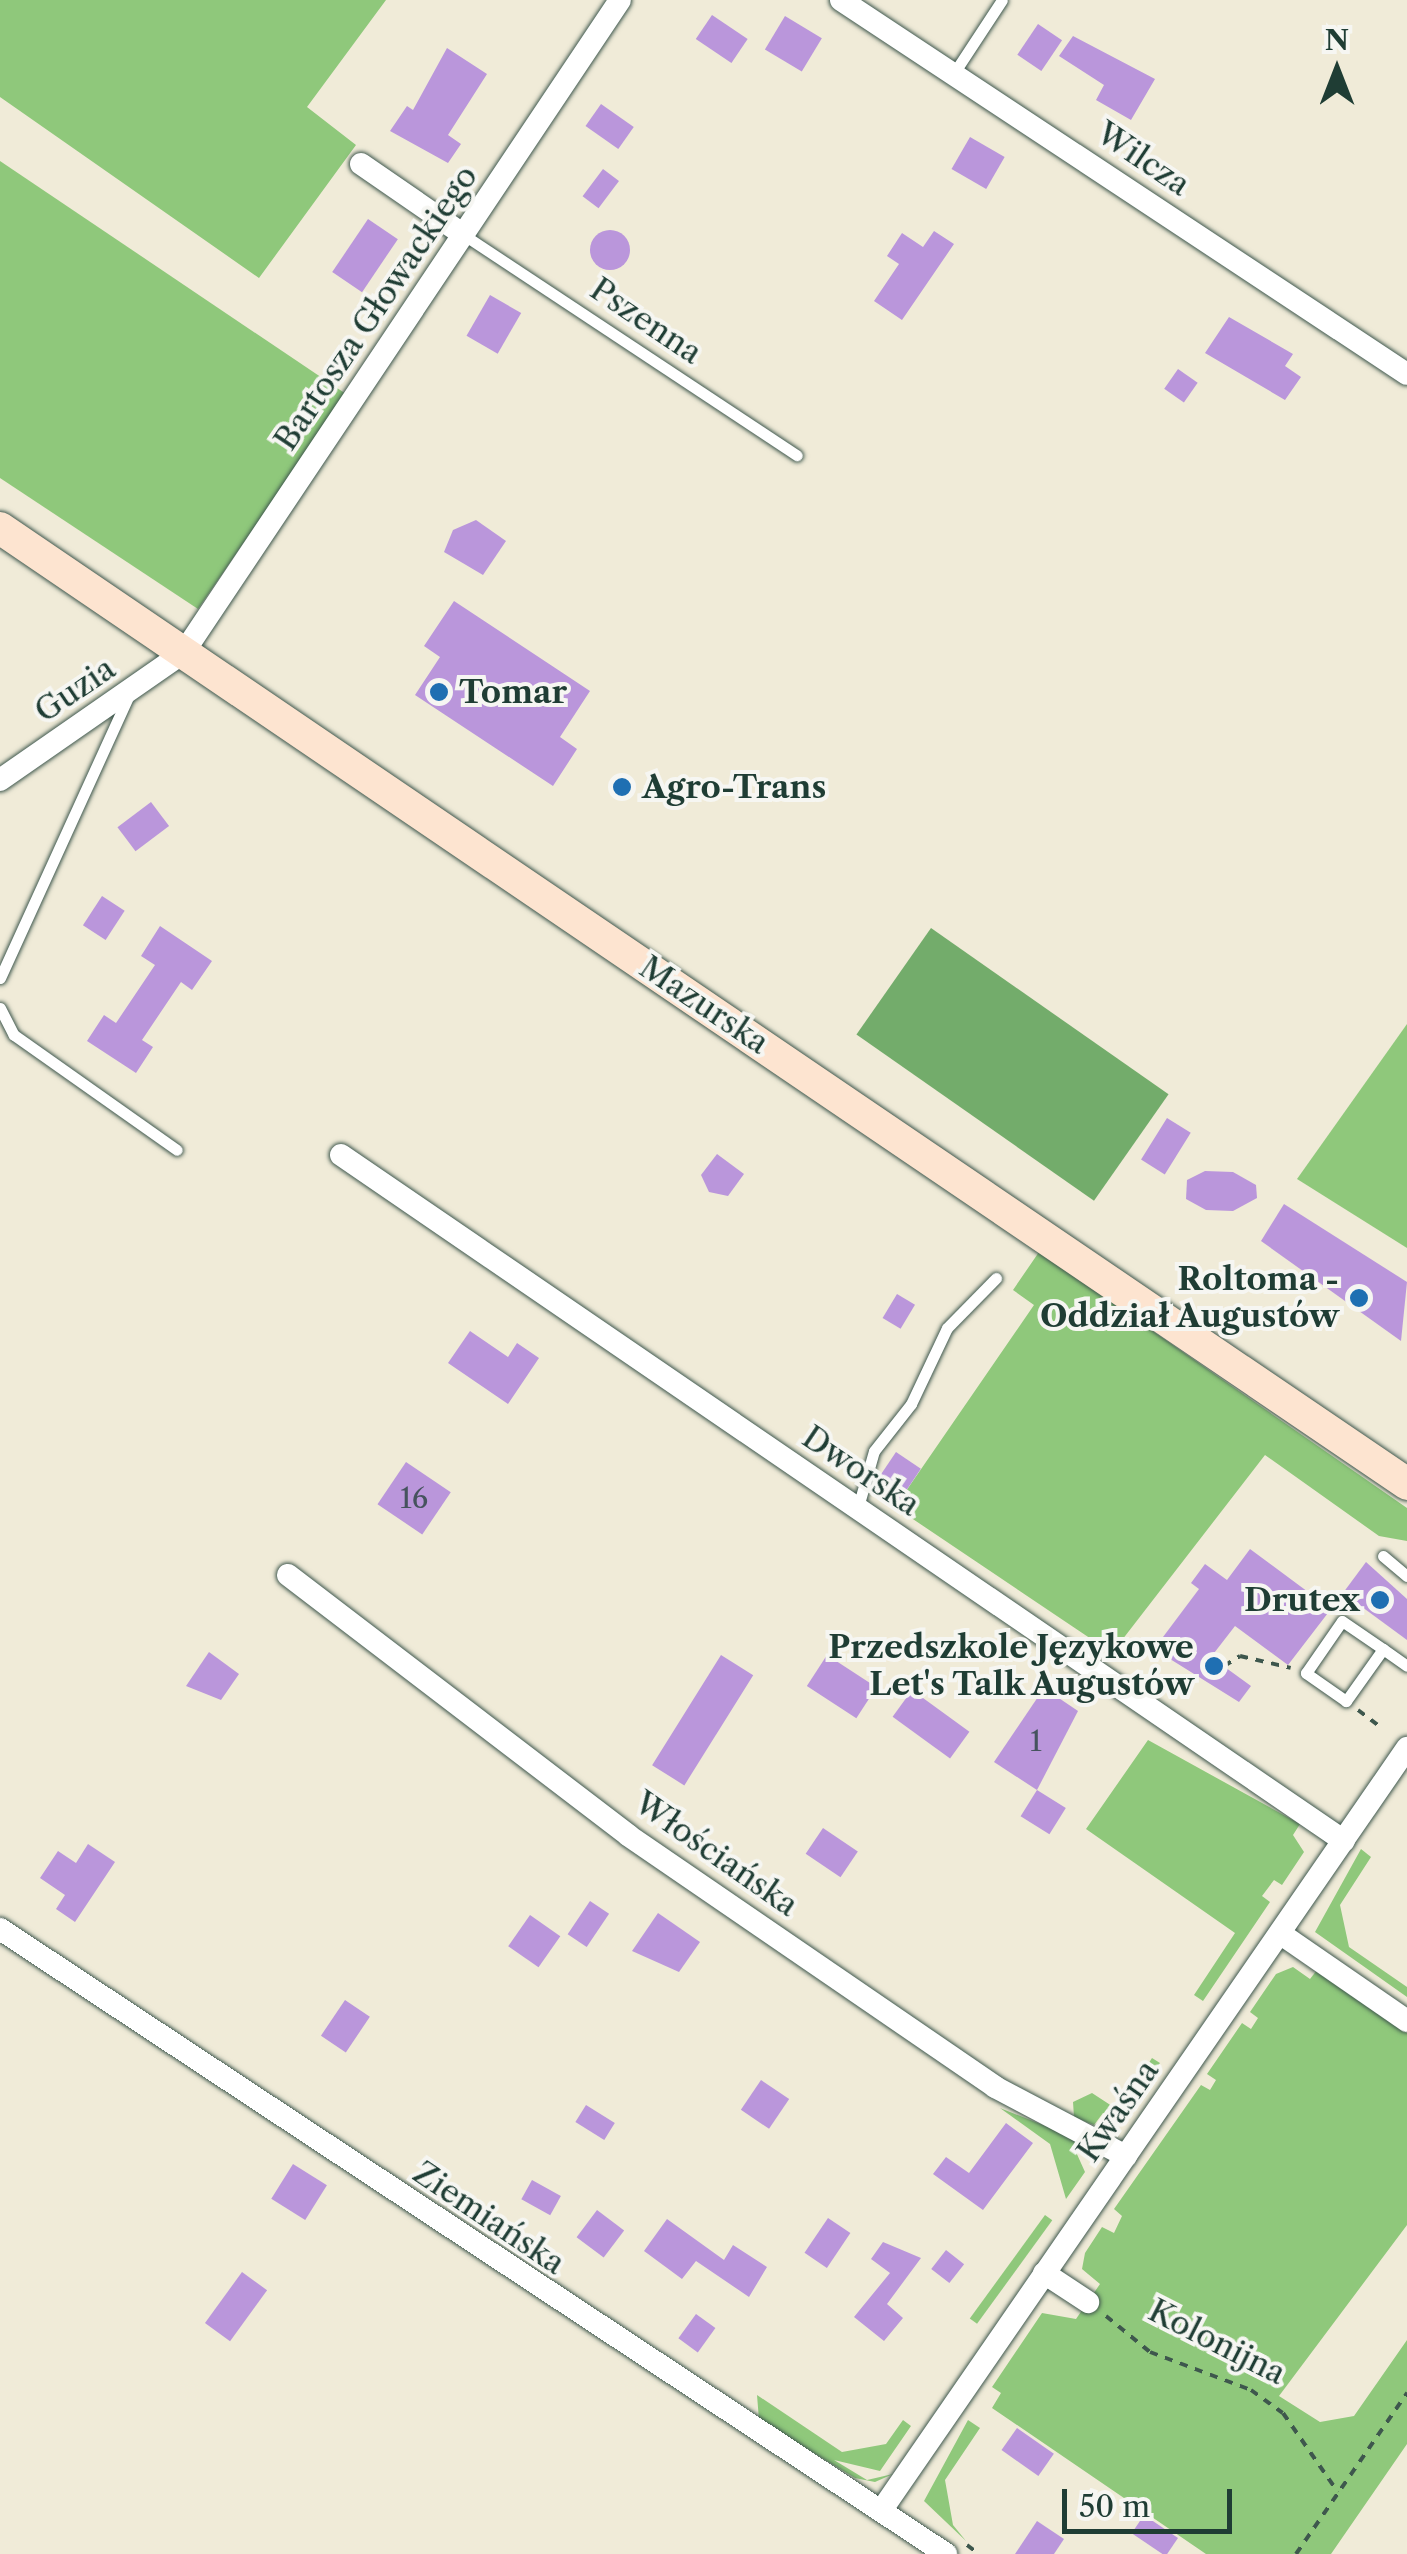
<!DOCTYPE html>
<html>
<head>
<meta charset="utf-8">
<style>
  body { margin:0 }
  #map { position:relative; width:1407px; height:2554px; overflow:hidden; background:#f0ebd8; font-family:"Libre Caslon Text",serif }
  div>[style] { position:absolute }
  .green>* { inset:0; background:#8fc87b; transform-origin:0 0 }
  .forest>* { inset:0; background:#73ac6b; transform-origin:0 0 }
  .building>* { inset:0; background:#ba96db; transform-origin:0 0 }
  .round { border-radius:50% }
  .path>* { height:4px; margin-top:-2px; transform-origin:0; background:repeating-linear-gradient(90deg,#3e574d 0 8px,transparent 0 16px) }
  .roads { filter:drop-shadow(0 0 2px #3e574d) drop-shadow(0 0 2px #3e574d) }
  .lane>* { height:11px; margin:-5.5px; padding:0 5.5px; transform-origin:5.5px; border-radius:5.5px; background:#fff }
  .street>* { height:22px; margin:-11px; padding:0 11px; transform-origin:11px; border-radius:11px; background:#fff }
  .secondary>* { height:32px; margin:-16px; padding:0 16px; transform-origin:16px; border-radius:16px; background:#fde4d0 }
  .dots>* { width:28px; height:28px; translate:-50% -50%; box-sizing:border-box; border:5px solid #f6f6f2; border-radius:50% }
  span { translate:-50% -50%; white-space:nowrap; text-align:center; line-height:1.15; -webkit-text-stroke:8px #f6f6f2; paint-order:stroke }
  .number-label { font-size:28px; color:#46535e }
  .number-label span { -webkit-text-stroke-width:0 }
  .street-label { font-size:32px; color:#1f3d34 }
  .poi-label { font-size:32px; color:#1f3d34; font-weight:700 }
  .left { translate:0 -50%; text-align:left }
  .right { translate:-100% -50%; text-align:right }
  .north { position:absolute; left:1287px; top:20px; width:100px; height:100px; -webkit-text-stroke:8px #f6f6f2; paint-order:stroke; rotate:0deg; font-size:28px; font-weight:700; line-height:40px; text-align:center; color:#1f3d34 }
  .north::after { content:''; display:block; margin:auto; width:35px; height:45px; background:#1f3d34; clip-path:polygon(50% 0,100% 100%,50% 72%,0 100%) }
  .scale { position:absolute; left:1062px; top:2489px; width:170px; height:45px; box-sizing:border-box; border:5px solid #1f3d34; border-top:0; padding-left:12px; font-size:30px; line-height:35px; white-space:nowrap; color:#1f3d34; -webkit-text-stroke:8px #f6f6f2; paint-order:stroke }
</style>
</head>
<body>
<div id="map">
  <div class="green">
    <i style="clip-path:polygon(0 0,386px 0,307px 107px,356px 145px,259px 278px,0 97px)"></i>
    <i style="clip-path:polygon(0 161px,346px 394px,198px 609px,0 478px)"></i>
    <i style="clip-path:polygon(1407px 1024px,1407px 1248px,1297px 1179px)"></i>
    <i style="clip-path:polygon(1039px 1252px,1407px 1508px,1407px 1541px,1379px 1536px,1265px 1455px,1112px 1653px,895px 1507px,1034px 1305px,1013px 1290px)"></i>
    <i style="clip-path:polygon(1148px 1740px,1300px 1824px,1293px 1835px,1304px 1852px,1282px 1885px,1274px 1880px,1262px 1896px,1270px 1902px,1203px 2001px,1194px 1995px,1235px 1933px,1086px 1829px)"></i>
    <i style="clip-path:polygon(1361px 1849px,1371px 1857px,1340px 1905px,1349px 1947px,1407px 1987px,1407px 1997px,1315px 1932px)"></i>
    <i style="clip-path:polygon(1293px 1967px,1310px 1979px,1317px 1970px,1407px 2033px,1407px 2225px,1279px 2396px,1320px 2422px,1354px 2416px,1407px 2340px,1407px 2444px,1331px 2554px,1206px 2554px,992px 2408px,1001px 2393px,992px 2387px,1042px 2313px,1076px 2319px,1100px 2284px,1082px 2269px,1085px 2253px,1102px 2227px,1114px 2233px,1122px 2216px,1114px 2209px,1201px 2085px,1210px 2090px,1216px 2080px,1207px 2074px,1242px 2023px,1251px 2029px,1258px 2018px,1250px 2012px,1276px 1974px)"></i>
    <i style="clip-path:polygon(1152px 2058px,1160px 2063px,1124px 2115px,1103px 2113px,1094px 2125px,1074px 2117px,1073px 2102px,1092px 2093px,1118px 2110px)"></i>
    <i style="clip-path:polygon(1000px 2108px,1083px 2141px,1076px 2152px,1085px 2172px,1066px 2199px,1050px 2144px)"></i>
    <i style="left:1045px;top:2215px;width:9px;height:128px;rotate:36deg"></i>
    <i style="clip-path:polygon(757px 2395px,842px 2452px,886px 2444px,903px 2420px,911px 2426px,880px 2471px,834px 2460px,867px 2480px,893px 2474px,875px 2482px,855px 2478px,759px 2420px)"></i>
    <i style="clip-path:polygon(968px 2420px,980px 2428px,945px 2480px,953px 2525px,966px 2541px,924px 2501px)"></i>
  </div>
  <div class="forest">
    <i style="left:931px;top:928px;width:290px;height:130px;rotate:35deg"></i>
  </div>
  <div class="building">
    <i style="left:712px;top:15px;width:43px;height:29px;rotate:34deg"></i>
    <i style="left:785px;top:16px;width:43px;height:39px;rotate:31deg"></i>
    <i style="left:1038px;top:24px;width:29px;height:37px;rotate:34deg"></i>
    <i style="clip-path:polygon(1073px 36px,1155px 79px,1131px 120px,1096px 100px,1104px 85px,1059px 56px)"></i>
    <i style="clip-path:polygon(447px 48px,487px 74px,448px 135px,461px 144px,448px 163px,390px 131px,407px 106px,413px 110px)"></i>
    <i style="left:601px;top:104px;width:40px;height:27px;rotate:35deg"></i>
    <i style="left:970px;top:137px;width:40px;height:37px;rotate:30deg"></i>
    <i style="left:603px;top:169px;width:20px;height:34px;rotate:37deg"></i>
    <i style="left:368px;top:219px;width:36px;height:64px;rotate:34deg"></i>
    <i class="round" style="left:590px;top:230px;width:40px;height:40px"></i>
    <i style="clip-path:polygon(934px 231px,954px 244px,902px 320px,874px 301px,899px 264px,887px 256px,902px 233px,923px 247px)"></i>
    <i style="left:490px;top:295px;width:36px;height:47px;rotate:30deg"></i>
    <i style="clip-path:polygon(1229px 317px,1293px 354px,1285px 366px,1301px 377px,1285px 400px,1205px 353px)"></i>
    <i style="left:1178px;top:369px;width:24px;height:24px;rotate:35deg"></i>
    <i style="clip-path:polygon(476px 520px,506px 541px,483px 575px,444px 552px,453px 530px)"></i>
    <i style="clip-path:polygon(454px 601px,590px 691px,560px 737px,577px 749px,553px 786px,415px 695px,440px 657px,424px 646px)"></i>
    <i style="left:151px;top:802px;width:30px;height:42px;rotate:53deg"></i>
    <i style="left:102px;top:896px;width:27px;height:35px;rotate:33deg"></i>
    <i style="clip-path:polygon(160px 926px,212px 961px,192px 990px,181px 982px,142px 1040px,153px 1047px,136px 1073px,87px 1041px,104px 1015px,116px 1023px,155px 965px,141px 956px)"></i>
    <i style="left:1167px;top:1118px;width:28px;height:49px;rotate:32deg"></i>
    <i style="clip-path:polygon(717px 1154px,744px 1174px,728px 1196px,709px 1192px,701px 1175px)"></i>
    <i style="clip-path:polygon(1205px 1171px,1233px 1172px,1256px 1185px,1257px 1198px,1233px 1211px,1206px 1210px,1186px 1199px,1187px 1180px)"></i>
    <i style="clip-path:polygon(1284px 1204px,1407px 1282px,1401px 1341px,1261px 1241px)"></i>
    <i style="left:897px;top:1294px;width:21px;height:28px;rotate:31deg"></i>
    <i style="clip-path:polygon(470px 1331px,508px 1357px,517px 1343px,539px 1358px,508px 1404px,448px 1363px)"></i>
    <i style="left:896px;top:1452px;width:30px;height:46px;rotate:34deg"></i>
    <i style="left:406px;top:1462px;width:54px;height:51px;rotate:34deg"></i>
    <i style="clip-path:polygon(1250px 1549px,1331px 1609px,1288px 1665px,1235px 1626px,1211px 1657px,1251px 1686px,1239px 1702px,1154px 1649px,1199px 1589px,1191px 1583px,1205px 1564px,1227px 1580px)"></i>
    <i style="clip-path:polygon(1366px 1562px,1407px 1599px,1407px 1640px,1343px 1593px)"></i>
    <i style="clip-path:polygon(209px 1652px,239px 1674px,221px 1700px,186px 1686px)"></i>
    <i style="left:721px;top:1655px;width:38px;height:130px;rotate:32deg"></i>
    <i style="left:827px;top:1655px;width:59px;height:37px;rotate:33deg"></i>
    <i style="clip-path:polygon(1044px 1688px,1078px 1711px,1037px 1790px,994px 1762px)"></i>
    <i style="left:912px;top:1690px;width:71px;height:33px;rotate:36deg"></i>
    <i style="left:1037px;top:1790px;width:34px;height:31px;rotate:32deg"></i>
    <i style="left:823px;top:1828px;width:42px;height:31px;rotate:34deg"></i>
    <i style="clip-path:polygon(88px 1844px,115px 1862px,75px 1922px,56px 1909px,65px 1895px,40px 1878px,58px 1851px,76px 1863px)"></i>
    <i style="left:590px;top:1901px;width:23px;height:40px;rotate:34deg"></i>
    <i style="clip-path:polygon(658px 1913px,700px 1942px,679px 1972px,632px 1951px)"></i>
    <i style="left:530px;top:1915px;width:37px;height:38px;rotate:35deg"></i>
    <i style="left:345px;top:2000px;width:30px;height:43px;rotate:34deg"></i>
    <i style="left:761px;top:2080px;width:34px;height:36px;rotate:34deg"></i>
    <i style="left:586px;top:2105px;width:34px;height:20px;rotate:32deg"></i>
    <i style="clip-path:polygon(1006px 2123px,1033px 2143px,983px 2210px,933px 2174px,946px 2157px,969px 2173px)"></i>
    <i style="left:293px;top:2164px;width:40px;height:41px;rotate:32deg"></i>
    <i style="left:532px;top:2180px;width:33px;height:22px;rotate:29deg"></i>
    <i style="left:597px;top:2210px;width:34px;height:34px;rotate:37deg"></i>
    <i style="left:828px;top:2218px;width:27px;height:42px;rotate:34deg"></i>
    <i style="clip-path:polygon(667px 2219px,724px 2260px,733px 2245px,767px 2267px,749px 2297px,696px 2261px,682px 2279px,644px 2251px)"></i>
    <i style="clip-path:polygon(883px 2242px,921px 2258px,887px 2304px,903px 2318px,884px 2341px,854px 2317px,890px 2273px,871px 2259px)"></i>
    <i style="left:946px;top:2250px;width:23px;height:24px;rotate:38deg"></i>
    <i style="left:242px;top:2272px;width:31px;height:63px;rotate:36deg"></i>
    <i style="left:696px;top:2314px;width:24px;height:30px;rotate:36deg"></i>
    <i style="left:1017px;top:2428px;width:45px;height:27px;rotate:35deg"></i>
    <i style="left:1144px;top:2515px;width:41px;height:22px;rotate:34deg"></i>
    <i style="clip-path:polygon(1037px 2521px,1064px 2539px,1054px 2554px,1015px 2554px)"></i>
  </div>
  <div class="path">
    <i style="left:1224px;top:1666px;width:19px;rotate:-32deg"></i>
    <i style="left:1240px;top:1656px;width:52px;rotate:13.2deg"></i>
    <i style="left:1358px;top:1710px;width:30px;rotate:37deg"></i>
    <i style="left:1106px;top:2316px;width:57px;rotate:39.3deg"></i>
    <i style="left:1150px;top:2352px;width:108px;rotate:20.6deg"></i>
    <i style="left:1251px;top:2390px;width:39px;rotate:36deg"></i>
    <i style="left:1283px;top:2413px;width:96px;rotate:55.2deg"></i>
    <i style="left:967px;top:2545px;width:15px;rotate:37deg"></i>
    <i style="left:1296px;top:2554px;width:196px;rotate:-55.4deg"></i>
  </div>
  <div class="roads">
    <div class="lane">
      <i style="left:954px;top:73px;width:87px;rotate:-56.7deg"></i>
      <i style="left:464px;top:235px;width:399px;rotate:33.5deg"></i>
      <i style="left:0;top:978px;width:311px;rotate:-65.5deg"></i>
      <i style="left:0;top:1008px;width:30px;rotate:63deg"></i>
      <i style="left:14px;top:1035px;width:199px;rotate:35.2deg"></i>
      <i style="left:858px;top:1507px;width:58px;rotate:-74.1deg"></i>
      <i style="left:874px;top:1451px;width:60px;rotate:-51.8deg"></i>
      <i style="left:911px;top:1404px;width:84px;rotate:-64.7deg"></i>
      <i style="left:947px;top:1328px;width:70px;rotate:-45.6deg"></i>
      <i style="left:1383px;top:1556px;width:31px;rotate:40deg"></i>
      <i style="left:1383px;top:1649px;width:64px;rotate:125.4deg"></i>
      <i style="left:1346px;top:1701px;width:49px;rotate:-145deg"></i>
      <i style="left:1306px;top:1673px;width:63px;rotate:-55.3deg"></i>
      <i style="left:1342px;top:1621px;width:50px;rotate:34.3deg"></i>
      <i style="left:1383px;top:1649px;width:29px;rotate:35deg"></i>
    </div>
    <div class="street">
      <i style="left:841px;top:0;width:678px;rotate:33.46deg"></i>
      <i style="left:361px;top:164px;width:125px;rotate:34.6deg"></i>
      <i style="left:0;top:780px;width:224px;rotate:-34.8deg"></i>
      <i style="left:184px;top:652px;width:784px;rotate:-56.23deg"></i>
      <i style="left:341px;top:1155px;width:1215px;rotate:34.37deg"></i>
      <i style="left:288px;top:1575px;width:429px;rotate:37.4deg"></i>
      <i style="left:629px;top:1836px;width:444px;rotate:34.4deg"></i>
      <i style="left:995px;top:2087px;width:148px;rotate:27.8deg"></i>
      <i style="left:0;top:1929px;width:1134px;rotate:33.45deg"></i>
      <i style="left:1281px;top:1934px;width:153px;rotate:34.6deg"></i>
      <i style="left:1044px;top:2273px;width:53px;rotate:33.4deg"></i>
      <i style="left:881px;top:2511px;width:927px;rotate:-55.42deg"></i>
    </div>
    <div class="secondary">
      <i style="left:0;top:528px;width:1701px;rotate:34.19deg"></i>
    </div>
  </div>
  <div class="dots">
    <i style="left:439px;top:692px;background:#1f6fb2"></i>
    <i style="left:622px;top:787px;background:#1f6fb2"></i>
    <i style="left:1359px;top:1298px;background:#1f6fb2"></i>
    <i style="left:1380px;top:1600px;background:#1f6fb2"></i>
    <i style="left:1214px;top:1666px;background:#1f6fb2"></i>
  </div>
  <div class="number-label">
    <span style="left:414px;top:1498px">16</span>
    <span style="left:1036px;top:1741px">1</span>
  </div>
  <div class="street-label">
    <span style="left:1143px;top:159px;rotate:34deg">Wilcza</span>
    <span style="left:376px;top:308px;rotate:-56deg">Bartosza Głowackiego</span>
    <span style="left:646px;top:321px;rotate:34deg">Pszenna</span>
    <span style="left:75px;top:690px;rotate:-34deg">Guzia</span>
    <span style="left:704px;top:1005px;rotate:34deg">Mazurska</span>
    <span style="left:861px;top:1471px;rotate:34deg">Dworska</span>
    <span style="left:716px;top:1854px;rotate:35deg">Włościańska</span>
    <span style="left:1118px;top:2111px;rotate:-55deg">Kwaśna</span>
    <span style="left:489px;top:2218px;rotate:34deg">Ziemiańska</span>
    <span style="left:1217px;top:2342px;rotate:27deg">Kolonijna</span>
  </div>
  <div class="poi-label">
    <span class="left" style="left:459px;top:692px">Tomar</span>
    <span class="left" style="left:642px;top:787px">Agro-Trans</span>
    <span class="right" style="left:1339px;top:1298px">Roltoma -<br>Oddział Augustów</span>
    <span class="right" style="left:1360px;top:1600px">Drutex</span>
    <span class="right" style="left:1194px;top:1666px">Przedszkole Językowe<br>Let's Talk Augustów</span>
  </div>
  <div class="north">N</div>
  <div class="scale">50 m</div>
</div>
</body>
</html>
